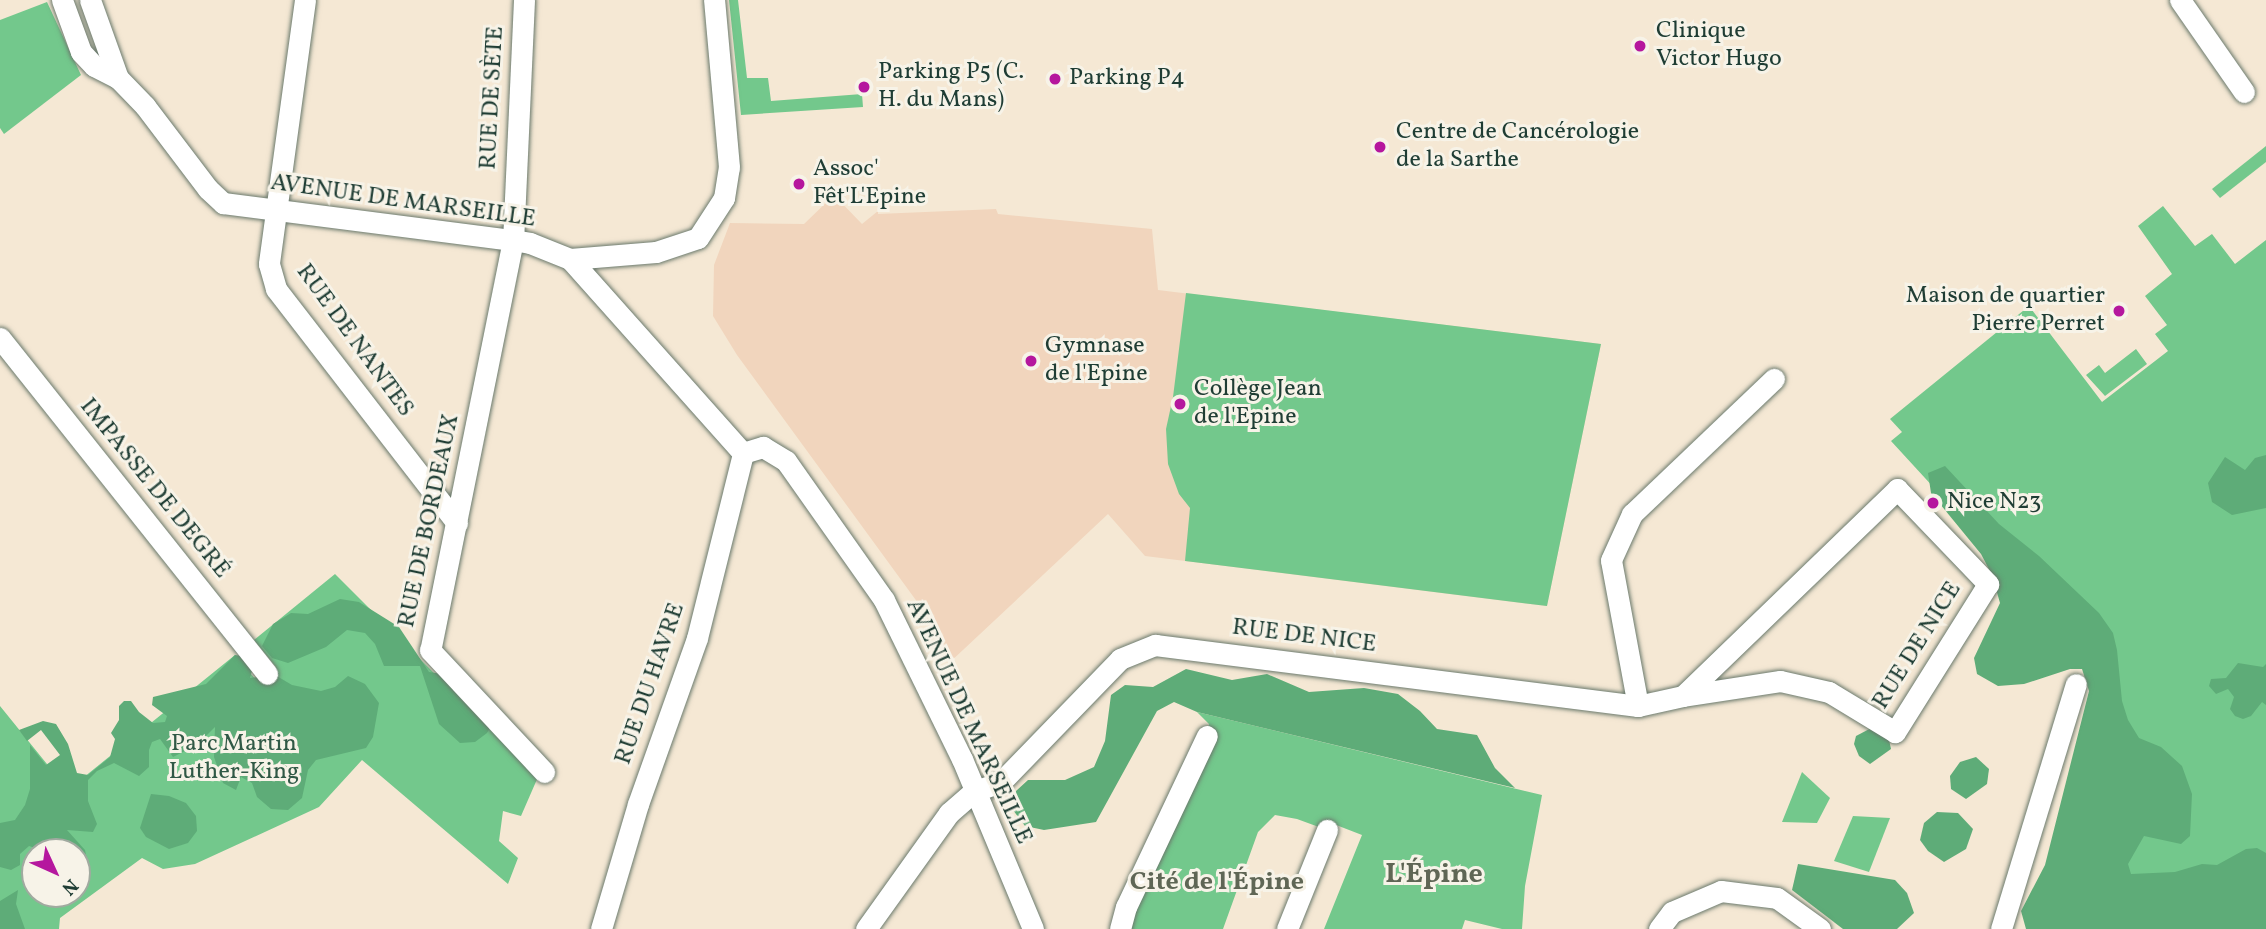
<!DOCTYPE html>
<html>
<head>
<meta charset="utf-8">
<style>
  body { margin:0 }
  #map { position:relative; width:2266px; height:929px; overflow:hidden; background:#f5e8d4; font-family:Vollkorn,serif }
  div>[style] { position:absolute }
  .built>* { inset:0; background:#f1d5bd }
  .green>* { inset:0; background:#73c88c }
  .forest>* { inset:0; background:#5eac78 }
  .roads { filter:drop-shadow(0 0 2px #6a796c) drop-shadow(0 0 2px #6a796c) }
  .street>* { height:21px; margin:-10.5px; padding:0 10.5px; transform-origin:10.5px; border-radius:10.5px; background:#fff }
  .dots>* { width:19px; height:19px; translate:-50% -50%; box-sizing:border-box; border:4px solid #f7f3e8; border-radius:50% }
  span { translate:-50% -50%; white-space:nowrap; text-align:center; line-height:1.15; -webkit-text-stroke:6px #f7f3e8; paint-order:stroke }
  .poi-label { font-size:24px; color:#1f3d34 }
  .left { translate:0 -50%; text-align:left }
  .right { translate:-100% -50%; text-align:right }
  .street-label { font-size:24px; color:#1f3d34 }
  .park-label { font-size:24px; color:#305946 }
  .neighbourhood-label { font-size:26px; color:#5f6655; font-weight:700 }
  .quarter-label { font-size:28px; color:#5f6655; font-weight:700 }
  .north { position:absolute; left:21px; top:838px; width:70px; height:70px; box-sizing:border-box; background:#f7f3e8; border:2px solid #a1aaa0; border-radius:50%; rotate:135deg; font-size:19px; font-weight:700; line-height:28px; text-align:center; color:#1f3d34 }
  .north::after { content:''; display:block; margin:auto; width:24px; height:32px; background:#b5179e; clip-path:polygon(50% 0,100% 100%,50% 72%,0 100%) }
</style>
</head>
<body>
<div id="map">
  <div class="built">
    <i style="clip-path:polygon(834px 195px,862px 224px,878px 211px,878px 214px,996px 209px,998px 214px,1152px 229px,1158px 290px,1601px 344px,1547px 606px,1145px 556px,1108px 514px,948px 664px,918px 603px,737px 355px,713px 316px,714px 265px,730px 223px,804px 224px)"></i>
  </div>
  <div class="green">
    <i style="clip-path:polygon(729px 0,738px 0,747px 78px,768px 78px,771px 101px,862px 94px,863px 107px,741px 115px)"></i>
    <i style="clip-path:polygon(47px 2px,81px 75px,4px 134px,0 128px,0 20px)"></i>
    <i style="clip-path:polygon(2266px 146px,2266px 162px,2220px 198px,2212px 189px)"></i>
    <i style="clip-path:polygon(2163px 206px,2195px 246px,2212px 234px,2235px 264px,2266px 240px,2266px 929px,2043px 929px,2104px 673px,1891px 441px,1902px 432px,1890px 419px,2029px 306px,2102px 402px,2168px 351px,2155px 334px,2167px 325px,2145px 296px,2172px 274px,2138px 226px)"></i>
    <i style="clip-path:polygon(1186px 293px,1601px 344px,1547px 606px,1185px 561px,1190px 508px,1179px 494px,1168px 464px,1166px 429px,1173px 397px)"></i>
    <i style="clip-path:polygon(2136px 349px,2147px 364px,2105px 396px,2086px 375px,2099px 365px,2105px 373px)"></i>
    <i style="clip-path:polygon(evenodd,335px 574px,538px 777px,521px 816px,503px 811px,499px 841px,518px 858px,508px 884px,362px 760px,319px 807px,195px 864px,163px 869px,142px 858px,60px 918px,59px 929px,0 929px,0 706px,68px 790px,235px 655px,258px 682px,276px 667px,254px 640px,335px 574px,35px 852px,77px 852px,77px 894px,35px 894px,35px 852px)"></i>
    <i style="clip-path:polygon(1197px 712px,1542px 795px,1525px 886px,1522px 929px,1502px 929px,1465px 920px,1462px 929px,1324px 929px,1362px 835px,1331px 823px,1327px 830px,1297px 819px,1275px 815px,1258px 832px,1223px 929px,1120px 929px,1207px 736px,1209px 724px)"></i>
    <i style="clip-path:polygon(1802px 772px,1830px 798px,1817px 823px,1782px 822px)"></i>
    <i style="clip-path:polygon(1853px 816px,1890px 818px,1869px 872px,1834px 861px)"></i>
  </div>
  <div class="forest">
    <i style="clip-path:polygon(2266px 455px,2266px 508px,2232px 515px,2212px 502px,2208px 483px,2225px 457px,2245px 470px,2255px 458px)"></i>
    <i style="clip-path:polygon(1945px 466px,1999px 524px,2039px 556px,2099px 613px,2113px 633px,2117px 650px,2122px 701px,2128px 720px,2139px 738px,2161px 747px,2182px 766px,2192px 794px,2190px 836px,2181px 844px,2144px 836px,2128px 864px,2131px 874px,2175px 872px,2202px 864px,2217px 865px,2246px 849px,2257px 848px,2266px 853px,2266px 929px,2026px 929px,2021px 911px,2045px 865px,2089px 691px,2082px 669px,2070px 669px,2024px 684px,1998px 686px,1977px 674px,1974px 658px,2000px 603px,1992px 575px,1981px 554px,1931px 493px,1928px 473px)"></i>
    <i style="clip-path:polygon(340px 599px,359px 602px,399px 627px,429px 672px,442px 674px,492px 724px,487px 733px,475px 742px,460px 743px,439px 724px,420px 666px,384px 666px,375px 644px,365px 633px,347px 630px,326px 647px,288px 663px,272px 658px,262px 646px,273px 624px,291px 613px,308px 614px)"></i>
    <i style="clip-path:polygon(235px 655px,242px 656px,252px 671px,250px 678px,275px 675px,292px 685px,321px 691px,335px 687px,348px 676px,365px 684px,379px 703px,373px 737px,366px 748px,316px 760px,308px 770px,302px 798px,288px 810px,271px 809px,257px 797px,252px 783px,241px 777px,236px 790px,223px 783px,214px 757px,215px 727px,197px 745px,173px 757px,160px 739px,152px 742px,149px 750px,149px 767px,139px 776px,114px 763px,97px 771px,88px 780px,88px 801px,97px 824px,93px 832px,67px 830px,85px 850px,89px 869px,77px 873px,77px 852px,47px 852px,29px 846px,20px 854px,20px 865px,11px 870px,0 867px,0 823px,15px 820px,25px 805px,30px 789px,30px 745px,46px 765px,60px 755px,41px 730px,27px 741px,19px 730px,43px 721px,56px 724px,68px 744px,77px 773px,88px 775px,110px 757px,115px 739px,111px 733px,119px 720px,119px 706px,124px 701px,131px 701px,139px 712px,153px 723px,165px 722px,167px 716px,152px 705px,153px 697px,206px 684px)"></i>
    <i style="clip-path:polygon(2238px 663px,2263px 667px,2266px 664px,2266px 705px,2262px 702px,2251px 716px,2243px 719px,2235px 716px,2230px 709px,2234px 697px,2228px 689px,2216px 694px,2209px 686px,2211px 679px,2226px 678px)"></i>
    <i style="clip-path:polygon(1186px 669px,1232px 680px,1267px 674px,1309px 692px,1364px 688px,1398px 694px,1420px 711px,1437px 729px,1477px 735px,1495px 768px,1515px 788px,1197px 712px,1174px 702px,1157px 711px,1096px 822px,1044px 830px,1025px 826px,1013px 810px,1016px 791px,1028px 780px,1065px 780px,1094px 767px,1105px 741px,1111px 695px,1125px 685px,1153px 687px)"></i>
    <i style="clip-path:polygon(1877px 725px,1888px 735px,1891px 749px,1870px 764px,1859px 756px,1854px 744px,1856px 736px)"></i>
    <i style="clip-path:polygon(1976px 757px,1989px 769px,1987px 784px,1966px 799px,1951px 789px,1950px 776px,1960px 762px)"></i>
    <i style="clip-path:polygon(151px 794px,169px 796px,186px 803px,196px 816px,197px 831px,188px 843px,169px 849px,146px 837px,140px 828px)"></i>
    <i style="clip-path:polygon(1937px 812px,1958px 813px,1973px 829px,1966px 849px,1944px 862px,1928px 851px,1920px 840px,1924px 823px)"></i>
    <i style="clip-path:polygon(1798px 864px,1895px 880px,1907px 893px,1914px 913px,1897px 929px,1843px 929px,1792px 890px)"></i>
    <i style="clip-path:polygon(18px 890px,16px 904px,25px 929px,0 929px,0 901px)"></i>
  </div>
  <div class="roads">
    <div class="street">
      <i style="left:62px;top:0;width:55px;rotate:69.9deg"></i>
      <i style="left:81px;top:52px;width:19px;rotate:47deg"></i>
      <i style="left:94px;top:66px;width:27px;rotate:27deg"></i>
      <i style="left:118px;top:78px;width:39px;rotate:46deg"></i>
      <i style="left:145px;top:106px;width:104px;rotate:52.8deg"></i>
      <i style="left:208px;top:189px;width:21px;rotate:43deg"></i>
      <i style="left:223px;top:203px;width:292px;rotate:7.3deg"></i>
      <i style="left:513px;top:240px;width:17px;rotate:10deg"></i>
      <i style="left:530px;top:243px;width:43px;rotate:21.8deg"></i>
      <i style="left:570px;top:259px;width:260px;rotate:48.3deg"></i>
      <i style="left:90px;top:0;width:83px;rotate:70.3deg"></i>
      <i style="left:305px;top:0;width:266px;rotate:97.8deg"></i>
      <i style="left:269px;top:264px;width:26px;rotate:74deg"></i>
      <i style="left:276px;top:289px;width:296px;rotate:52.3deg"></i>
      <i style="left:524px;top:0;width:240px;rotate:92.6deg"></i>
      <i style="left:513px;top:240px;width:418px;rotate:101.4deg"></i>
      <i style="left:430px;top:650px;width:167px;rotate:46.9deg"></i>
      <i style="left:2180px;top:0;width:112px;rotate:55.2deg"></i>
      <i style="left:570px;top:259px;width:86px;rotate:-4.7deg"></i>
      <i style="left:656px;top:252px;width:44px;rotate:-18.4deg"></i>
      <i style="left:698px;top:238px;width:48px;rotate:-57deg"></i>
      <i style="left:724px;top:198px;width:31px;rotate:-81deg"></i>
      <i style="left:729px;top:167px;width:168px;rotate:-95.1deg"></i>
      <i style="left:0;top:338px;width:429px;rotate:51.5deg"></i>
      <i style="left:743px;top:453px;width:21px;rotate:-17deg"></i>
      <i style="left:763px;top:447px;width:27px;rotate:31deg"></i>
      <i style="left:786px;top:461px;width:170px;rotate:54.8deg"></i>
      <i style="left:884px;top:600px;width:177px;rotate:63.9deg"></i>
      <i style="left:962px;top:759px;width:184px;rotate:67.3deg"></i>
      <i style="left:1638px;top:706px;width:148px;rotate:-100.5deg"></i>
      <i style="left:1611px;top:560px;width:51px;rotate:-65.5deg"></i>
      <i style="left:1632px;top:514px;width:196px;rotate:-43.6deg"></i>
      <i style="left:601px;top:929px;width:130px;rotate:-73.5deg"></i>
      <i style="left:638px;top:804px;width:176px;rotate:-70.4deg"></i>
      <i style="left:697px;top:638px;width:191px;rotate:-76deg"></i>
      <i style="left:866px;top:929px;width:143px;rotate:-54.4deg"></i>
      <i style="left:949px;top:813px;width:32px;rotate:-41deg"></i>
      <i style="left:973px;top:792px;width:30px;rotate:-20deg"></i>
      <i style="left:1001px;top:782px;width:171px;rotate:-45.9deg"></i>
      <i style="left:1120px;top:659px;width:38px;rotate:-22deg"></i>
      <i style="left:1155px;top:645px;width:487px;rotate:7.2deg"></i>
      <i style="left:1638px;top:706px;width:46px;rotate:-12.5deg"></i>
      <i style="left:1683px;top:696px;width:298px;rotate:-44deg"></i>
      <i style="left:1897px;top:489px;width:132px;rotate:46.2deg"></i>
      <i style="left:1988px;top:584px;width:175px;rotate:122.1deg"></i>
      <i style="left:1895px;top:732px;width:77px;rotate:-148.8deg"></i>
      <i style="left:1829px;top:692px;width:50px;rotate:-167.3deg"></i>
      <i style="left:1780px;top:681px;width:98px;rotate:171.2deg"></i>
      <i style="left:1120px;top:929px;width:23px;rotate:-75deg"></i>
      <i style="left:1126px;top:907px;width:189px;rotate:-64.7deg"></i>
      <i style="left:1287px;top:929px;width:107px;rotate:-68deg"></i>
      <i style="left:1659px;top:929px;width:21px;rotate:-53deg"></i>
      <i style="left:1672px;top:912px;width:53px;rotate:-23.2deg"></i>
      <i style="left:1721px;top:891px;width:56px;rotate:7.1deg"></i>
      <i style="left:1777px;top:898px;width:53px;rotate:35.8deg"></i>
      <i style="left:2001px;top:929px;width:256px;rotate:-73deg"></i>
    </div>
  </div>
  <div class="dots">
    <i style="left:1640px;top:46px;background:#b5179e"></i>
    <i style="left:1055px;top:79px;background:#b5179e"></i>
    <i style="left:864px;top:87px;background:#b5179e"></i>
    <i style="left:1380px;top:147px;background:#b5179e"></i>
    <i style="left:799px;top:184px;background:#b5179e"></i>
    <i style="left:2119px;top:311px;background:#b5179e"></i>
    <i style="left:1031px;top:361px;background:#b5179e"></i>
    <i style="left:1180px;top:404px;background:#b5179e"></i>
    <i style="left:1933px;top:503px;background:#b5179e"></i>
  </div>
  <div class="poi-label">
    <span class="left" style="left:1656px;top:46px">Clinique<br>Victor Hugo</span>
    <span class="left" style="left:878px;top:87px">Parking P5 (C.<br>H. du Mans)</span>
    <span class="left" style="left:1069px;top:79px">Parking P4</span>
    <span class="left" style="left:1396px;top:147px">Centre de Cancérologie<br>de la Sarthe</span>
    <span class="left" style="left:813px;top:184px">Assoc'<br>Fêt'L'Epine</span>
    <span class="right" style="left:2105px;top:311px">Maison de quartier<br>Pierre Perret</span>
    <span class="left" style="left:1045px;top:361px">Gymnase<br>de l'Epine</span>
    <span class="left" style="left:1194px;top:404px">Collège Jean<br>de l'Epine</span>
    <span class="left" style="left:1947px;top:503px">Nice N23</span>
  </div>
  <div class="street-label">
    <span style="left:493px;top:98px;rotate:-87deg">RUE DE SÈTE</span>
    <span style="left:403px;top:202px;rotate:8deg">AVENUE DE MARSEILLE</span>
    <span style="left:354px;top:341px;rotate:54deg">RUE DE NANTES</span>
    <span style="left:154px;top:489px;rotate:51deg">IMPASSE DE DEGRÉ</span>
    <span style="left:430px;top:521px;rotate:-78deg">RUE DE BORDEAUX</span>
    <span style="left:1304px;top:637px;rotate:7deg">RUE DE NICE</span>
    <span style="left:1918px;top:646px;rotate:-58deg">RUE DE NICE</span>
    <span style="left:651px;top:684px;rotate:-71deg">RUE DU HAVRE</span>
    <span style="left:968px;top:722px;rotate:65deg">AVENUE DE MARSEILLE</span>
  </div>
  <div class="park-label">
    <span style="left:234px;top:759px">Parc Martin<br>Luther-King</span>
  </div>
  <div class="neighbourhood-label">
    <span style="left:1217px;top:883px">Cité de l'Épine</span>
  </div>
  <div class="quarter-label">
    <span style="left:1434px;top:875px">L'Épine</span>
  </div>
  <div class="north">N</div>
</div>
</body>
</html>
